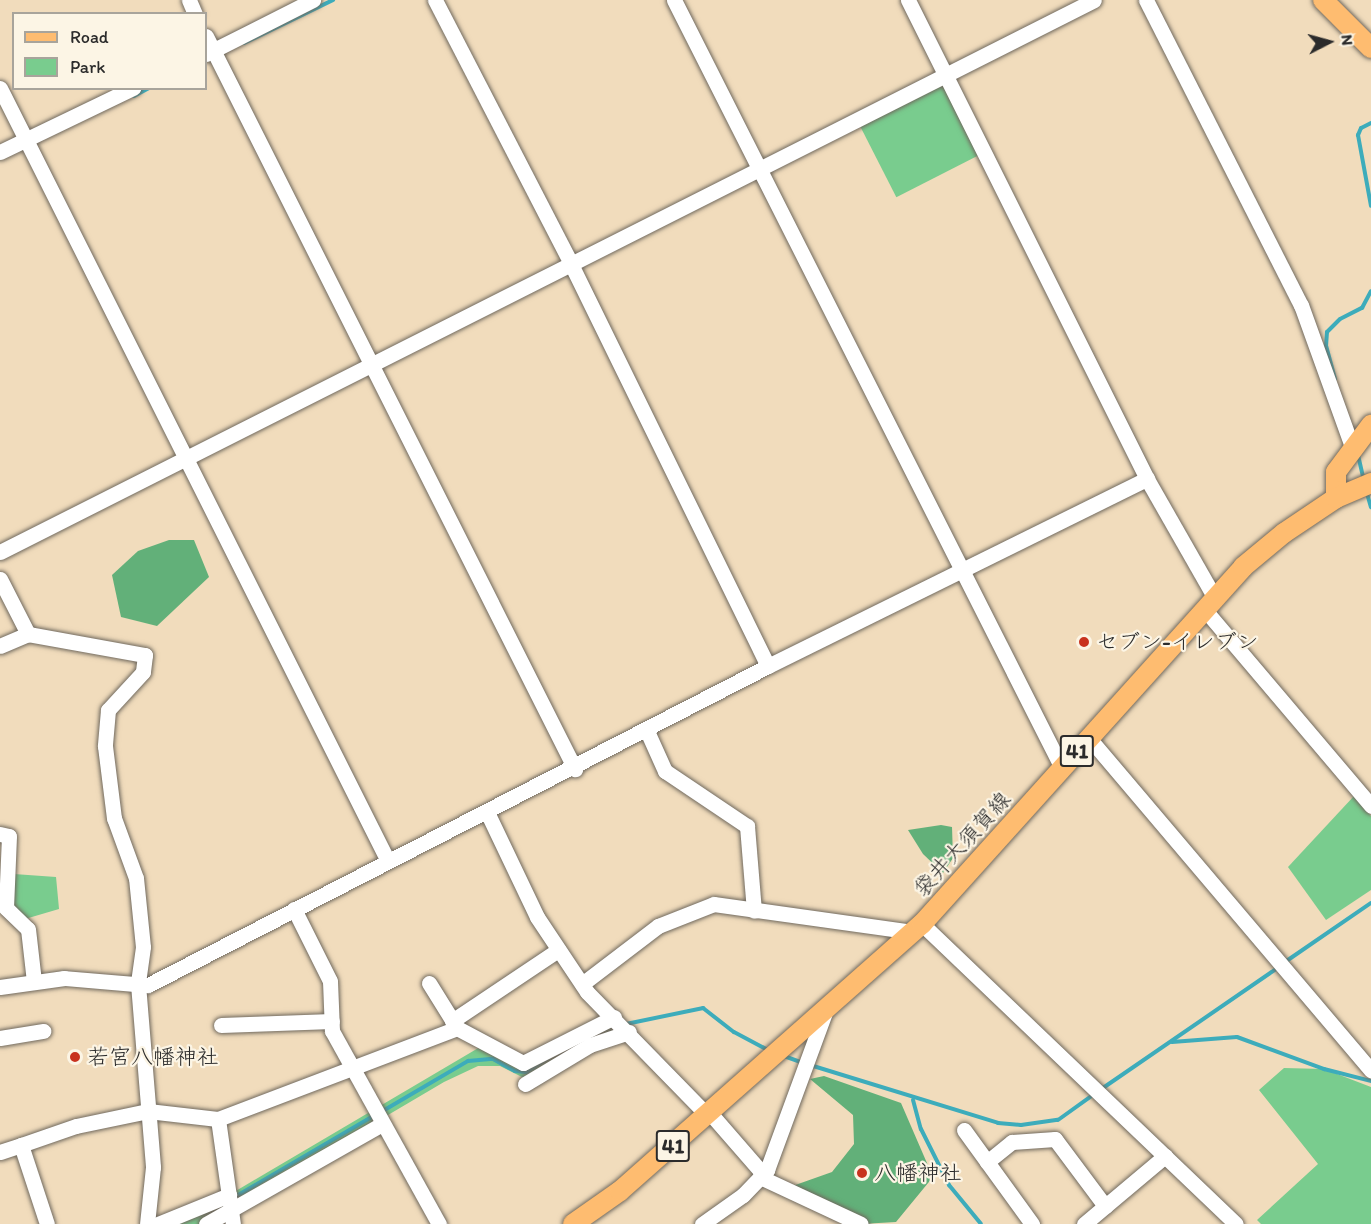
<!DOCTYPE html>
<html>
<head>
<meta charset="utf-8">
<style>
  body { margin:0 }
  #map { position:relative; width:1371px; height:1224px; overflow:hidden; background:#f1dcbc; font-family:Itim,"Klee One",sans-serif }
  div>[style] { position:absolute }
  .green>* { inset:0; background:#79cc8e; transform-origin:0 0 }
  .forest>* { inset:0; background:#62b079 }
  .stream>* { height:4px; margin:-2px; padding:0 2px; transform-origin:2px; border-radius:2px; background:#3dacbb }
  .roads { filter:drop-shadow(0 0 2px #70695e) drop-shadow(0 0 2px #70695e) }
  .minor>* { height:15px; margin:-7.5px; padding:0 7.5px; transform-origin:7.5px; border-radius:7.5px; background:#fff }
  .major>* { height:20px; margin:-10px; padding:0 10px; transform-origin:10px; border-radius:10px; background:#febc70 }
  .dots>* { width:16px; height:16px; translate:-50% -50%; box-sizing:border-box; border:3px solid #fcf5e5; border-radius:50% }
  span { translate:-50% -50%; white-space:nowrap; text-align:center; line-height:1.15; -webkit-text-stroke:4.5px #fcf5e5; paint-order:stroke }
  .shield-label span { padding:2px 4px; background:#fcf5e5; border:2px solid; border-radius:4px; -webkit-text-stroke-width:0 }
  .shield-label { font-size:21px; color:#2b2b2b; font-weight:700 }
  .poi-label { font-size:22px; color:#2b2b2b }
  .left { translate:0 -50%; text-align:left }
  .street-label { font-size:22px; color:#2b2b2b }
  .legend { position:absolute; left:12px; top:12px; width:195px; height:78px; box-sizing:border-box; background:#fcf5e5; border:2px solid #a8a49b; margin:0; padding:8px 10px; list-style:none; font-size:18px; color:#2b2b2b }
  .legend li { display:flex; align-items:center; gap:12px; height:30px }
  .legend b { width:30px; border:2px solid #a8a49b }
  .north { position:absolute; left:1299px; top:12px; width:60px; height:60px; -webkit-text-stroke:4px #fcf5e5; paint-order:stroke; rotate:84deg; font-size:16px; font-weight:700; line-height:24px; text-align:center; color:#2b2b2b }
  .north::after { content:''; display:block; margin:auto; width:21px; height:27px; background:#2b2b2b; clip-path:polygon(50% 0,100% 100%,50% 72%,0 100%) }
</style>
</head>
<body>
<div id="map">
  <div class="green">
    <i style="left:942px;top:82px;width:82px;height:93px;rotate:63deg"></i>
    <i style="clip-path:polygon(1354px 796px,1371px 816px,1371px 890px,1326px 920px,1288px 867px)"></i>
    <i style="clip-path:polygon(14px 874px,56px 877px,59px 909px,25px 919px,10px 904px)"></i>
    <i style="clip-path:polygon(611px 1018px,612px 1033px,526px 1079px,500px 1066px,478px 1066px,444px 1082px,203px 1224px,158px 1224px,229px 1195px,480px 1047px,523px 1066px)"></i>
    <i style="clip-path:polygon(1284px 1068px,1324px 1069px,1371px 1087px,1371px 1224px,1261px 1224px,1257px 1220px,1318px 1164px,1259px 1090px)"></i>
  </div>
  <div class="forest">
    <i style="clip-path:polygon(169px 540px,194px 540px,209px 577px,157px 626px,121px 617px,112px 575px,138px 551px)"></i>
    <i style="clip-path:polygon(941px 825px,952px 827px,953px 858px,943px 873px,923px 854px,908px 830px)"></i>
    <i style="clip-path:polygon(824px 1076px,901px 1103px,933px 1177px,896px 1222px,861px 1224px,784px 1189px,832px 1172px,854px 1144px,853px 1115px,810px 1079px)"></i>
  </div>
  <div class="stream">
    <i style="left:244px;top:43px;width:99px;rotate:-25.8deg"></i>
    <i style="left:134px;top:96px;width:17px;rotate:-28deg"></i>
    <i style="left:1371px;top:123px;width:11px;rotate:153deg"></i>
    <i style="left:1361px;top:128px;width:8px;rotate:113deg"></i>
    <i style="left:1358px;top:135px;width:72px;rotate:79.6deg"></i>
    <i style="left:1335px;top:379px;width:34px;rotate:-105deg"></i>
    <i style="left:1326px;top:346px;width:14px;rotate:-86deg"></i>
    <i style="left:1327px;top:332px;width:18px;rotate:-45deg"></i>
    <i style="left:1340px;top:319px;width:25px;rotate:-27deg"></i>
    <i style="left:1362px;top:308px;width:19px;rotate:-62deg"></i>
    <i style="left:1358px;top:455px;width:26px;rotate:77deg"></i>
    <i style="left:1366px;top:490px;width:18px;rotate:74deg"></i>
    <i style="left:1285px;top:962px;width:104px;rotate:-34.5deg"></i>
    <i style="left:626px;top:1024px;width:79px;rotate:-11.7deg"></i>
    <i style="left:703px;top:1008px;width:39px;rotate:38deg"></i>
    <i style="left:734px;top:1032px;width:40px;rotate:28deg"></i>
    <i style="left:1172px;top:1042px;width:65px;rotate:-4.4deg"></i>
    <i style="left:1237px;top:1037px;width:93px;rotate:20.2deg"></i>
    <i style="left:1324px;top:1069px;width:49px;rotate:14.3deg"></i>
    <i style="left:784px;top:1056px;width:20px;rotate:20deg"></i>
    <i style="left:810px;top:1065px;width:197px;rotate:17.1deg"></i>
    <i style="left:998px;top:1123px;width:23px;rotate:5deg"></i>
    <i style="left:1021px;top:1125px;width:37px;rotate:-8deg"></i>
    <i style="left:1058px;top:1120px;width:44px;rotate:-35.8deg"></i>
    <i style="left:1100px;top:1090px;width:217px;rotate:-34.5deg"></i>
    <i style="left:913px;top:1100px;width:30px;rotate:75deg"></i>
    <i style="left:921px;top:1129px;width:63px;rotate:63.4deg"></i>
    <i style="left:949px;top:1185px;width:50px;rotate:50.6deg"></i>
    <i style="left:381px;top:1112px;width:101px;rotate:-30.4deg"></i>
    <i style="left:468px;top:1061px;width:25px;rotate:-5deg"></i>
    <i style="left:493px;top:1059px;width:25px;rotate:29deg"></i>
    <i style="left:515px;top:1071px;width:11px;rotate:5deg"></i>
    <i style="left:526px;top:1072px;width:26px;rotate:-32deg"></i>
    <i style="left:233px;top:1198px;width:164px;rotate:-30.3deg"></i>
  </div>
  <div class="roads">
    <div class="minor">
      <i style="left:189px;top:0;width:15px;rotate:67deg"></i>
      <i style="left:435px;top:0;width:295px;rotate:62.7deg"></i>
      <i style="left:570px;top:262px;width:450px;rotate:63.9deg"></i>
      <i style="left:674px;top:0;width:860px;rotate:63.2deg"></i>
      <i style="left:908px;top:0;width:535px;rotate:63.48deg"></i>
      <i style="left:1147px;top:479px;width:137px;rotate:60.3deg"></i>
      <i style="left:1146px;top:0;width:342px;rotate:63.1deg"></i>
      <i style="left:1301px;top:305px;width:151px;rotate:70.2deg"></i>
      <i style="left:206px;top:36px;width:821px;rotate:63.28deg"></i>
      <i style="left:206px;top:54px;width:120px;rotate:-26.8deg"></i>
      <i style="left:0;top:88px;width:865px;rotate:63.35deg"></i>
      <i style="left:0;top:152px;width:148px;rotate:-25.7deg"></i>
      <i style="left:0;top:552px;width:1225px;rotate:-26.77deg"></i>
      <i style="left:0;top:579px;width:62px;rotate:63deg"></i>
      <i style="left:28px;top:634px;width:30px;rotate:157deg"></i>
      <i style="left:1205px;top:610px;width:257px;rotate:49.7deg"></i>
      <i style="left:28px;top:634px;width:119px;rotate:10.2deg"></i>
      <i style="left:145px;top:655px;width:17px;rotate:97deg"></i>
      <i style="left:143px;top:672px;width:52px;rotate:132.6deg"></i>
      <i style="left:108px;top:710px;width:36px;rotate:95deg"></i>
      <i style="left:105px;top:746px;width:73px;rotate:82.9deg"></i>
      <i style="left:114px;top:818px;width:64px;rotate:69.9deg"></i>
      <i style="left:136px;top:878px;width:69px;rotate:84.2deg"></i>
      <i style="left:143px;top:947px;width:37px;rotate:98deg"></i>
      <i style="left:138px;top:984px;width:184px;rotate:85.3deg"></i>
      <i style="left:153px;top:1167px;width:57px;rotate:96deg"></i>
      <i style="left:647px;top:731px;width:44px;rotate:65.8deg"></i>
      <i style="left:665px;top:771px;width:99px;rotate:33.9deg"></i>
      <i style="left:747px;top:826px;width:85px;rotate:85.3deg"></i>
      <i style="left:1089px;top:738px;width:436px;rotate:49.7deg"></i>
      <i style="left:487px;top:812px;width:116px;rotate:64.5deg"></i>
      <i style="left:537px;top:917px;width:90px;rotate:56.3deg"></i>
      <i style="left:587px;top:992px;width:173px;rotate:45.7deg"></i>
      <i style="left:0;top:834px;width:9px;rotate:13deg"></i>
      <i style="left:9px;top:836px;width:72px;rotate:92.4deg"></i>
      <i style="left:6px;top:908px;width:30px;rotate:44deg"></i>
      <i style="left:28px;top:929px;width:53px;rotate:83.5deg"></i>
      <i style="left:294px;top:909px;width:80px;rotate:63.4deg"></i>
      <i style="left:330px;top:981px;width:50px;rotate:87.7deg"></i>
      <i style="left:332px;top:1031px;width:221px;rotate:61deg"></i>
      <i style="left:922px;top:924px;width:434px;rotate:43.7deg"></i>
      <i style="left:582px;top:984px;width:96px;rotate:-37.3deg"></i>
      <i style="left:658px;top:926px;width:60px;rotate:-21.4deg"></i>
      <i style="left:714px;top:904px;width:202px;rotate:8deg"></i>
      <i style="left:0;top:987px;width:65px;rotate:-8deg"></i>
      <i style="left:64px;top:978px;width:84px;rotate:4.8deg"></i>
      <i style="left:148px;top:985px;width:697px;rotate:-27.23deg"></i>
      <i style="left:768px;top:666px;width:423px;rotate:-26.3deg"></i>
      <i style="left:452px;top:1021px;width:128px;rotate:-33.8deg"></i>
      <i style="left:221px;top:1025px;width:111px;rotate:-2.1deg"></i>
      <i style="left:457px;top:1028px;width:75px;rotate:27.9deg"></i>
      <i style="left:523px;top:1063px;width:102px;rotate:-26.8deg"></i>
      <i style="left:0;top:1038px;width:44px;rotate:-9.2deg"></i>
      <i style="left:525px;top:1084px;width:76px;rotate:-31deg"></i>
      <i style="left:590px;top:1045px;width:41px;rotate:-18.4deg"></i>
      <i style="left:710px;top:1113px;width:81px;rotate:49deg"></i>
      <i style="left:218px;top:1119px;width:106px;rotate:81.9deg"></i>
      <i style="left:964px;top:1130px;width:116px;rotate:54.1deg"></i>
      <i style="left:21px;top:1145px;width:58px;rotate:-19.1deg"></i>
      <i style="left:76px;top:1126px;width:74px;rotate:-11.8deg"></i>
      <i style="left:148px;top:1111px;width:70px;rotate:6.5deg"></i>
      <i style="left:218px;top:1119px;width:256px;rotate:-20.8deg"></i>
      <i style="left:457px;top:1028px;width:53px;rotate:-121.9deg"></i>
      <i style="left:0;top:1152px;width:22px;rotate:-18deg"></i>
      <i style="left:21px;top:1145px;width:83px;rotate:71.8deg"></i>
      <i style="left:987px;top:1162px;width:32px;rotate:-39deg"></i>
      <i style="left:1012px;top:1142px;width:43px;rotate:-4deg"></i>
      <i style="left:1055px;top:1139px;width:84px;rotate:53.3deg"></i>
      <i style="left:760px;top:1177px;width:111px;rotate:25deg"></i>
      <i style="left:158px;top:1224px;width:77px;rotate:-22.2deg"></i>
      <i style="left:206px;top:1224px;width:202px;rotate:-29.6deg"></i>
      <i style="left:702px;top:1224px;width:50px;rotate:-35.3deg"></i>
      <i style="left:743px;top:1195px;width:35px;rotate:-46deg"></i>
      <i style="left:767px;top:1170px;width:168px;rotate:-69.8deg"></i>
      <i style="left:1084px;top:1224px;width:106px;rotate:-40deg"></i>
    </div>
    <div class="major">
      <i style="left:1323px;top:0;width:68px;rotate:45deg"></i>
      <i style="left:1336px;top:498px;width:26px;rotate:-90deg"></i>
      <i style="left:1336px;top:472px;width:59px;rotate:-53.3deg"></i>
      <i style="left:573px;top:1224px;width:57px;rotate:-35.1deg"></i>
      <i style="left:620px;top:1191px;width:403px;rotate:-41.5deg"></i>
      <i style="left:922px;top:924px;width:480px;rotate:-48deg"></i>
      <i style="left:1243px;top:567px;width:53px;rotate:-39.7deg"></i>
      <i style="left:1284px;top:533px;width:63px;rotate:-33.9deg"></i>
      <i style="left:1336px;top:498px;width:38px;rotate:-23deg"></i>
    </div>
  </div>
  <div class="dots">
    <i style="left:1084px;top:642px;background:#c8321e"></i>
    <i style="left:75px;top:1057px;background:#c8321e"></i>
    <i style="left:862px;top:1173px;background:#c8321e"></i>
  </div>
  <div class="shield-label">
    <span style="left:1077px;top:751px">41</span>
    <span style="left:673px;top:1146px">41</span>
  </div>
  <div class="poi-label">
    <span class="left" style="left:1096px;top:642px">セブン-イレブン</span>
    <span class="left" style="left:87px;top:1057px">若宮八幡神社</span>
    <span class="left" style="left:874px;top:1173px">八幡神社</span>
  </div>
  <div class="street-label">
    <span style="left:962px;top:844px;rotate:-48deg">袋井大須賀線</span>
  </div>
  <ul class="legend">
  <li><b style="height:8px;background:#febc70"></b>Road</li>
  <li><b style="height:16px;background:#79cc8e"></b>Park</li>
  </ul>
  <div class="north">N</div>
</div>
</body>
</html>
